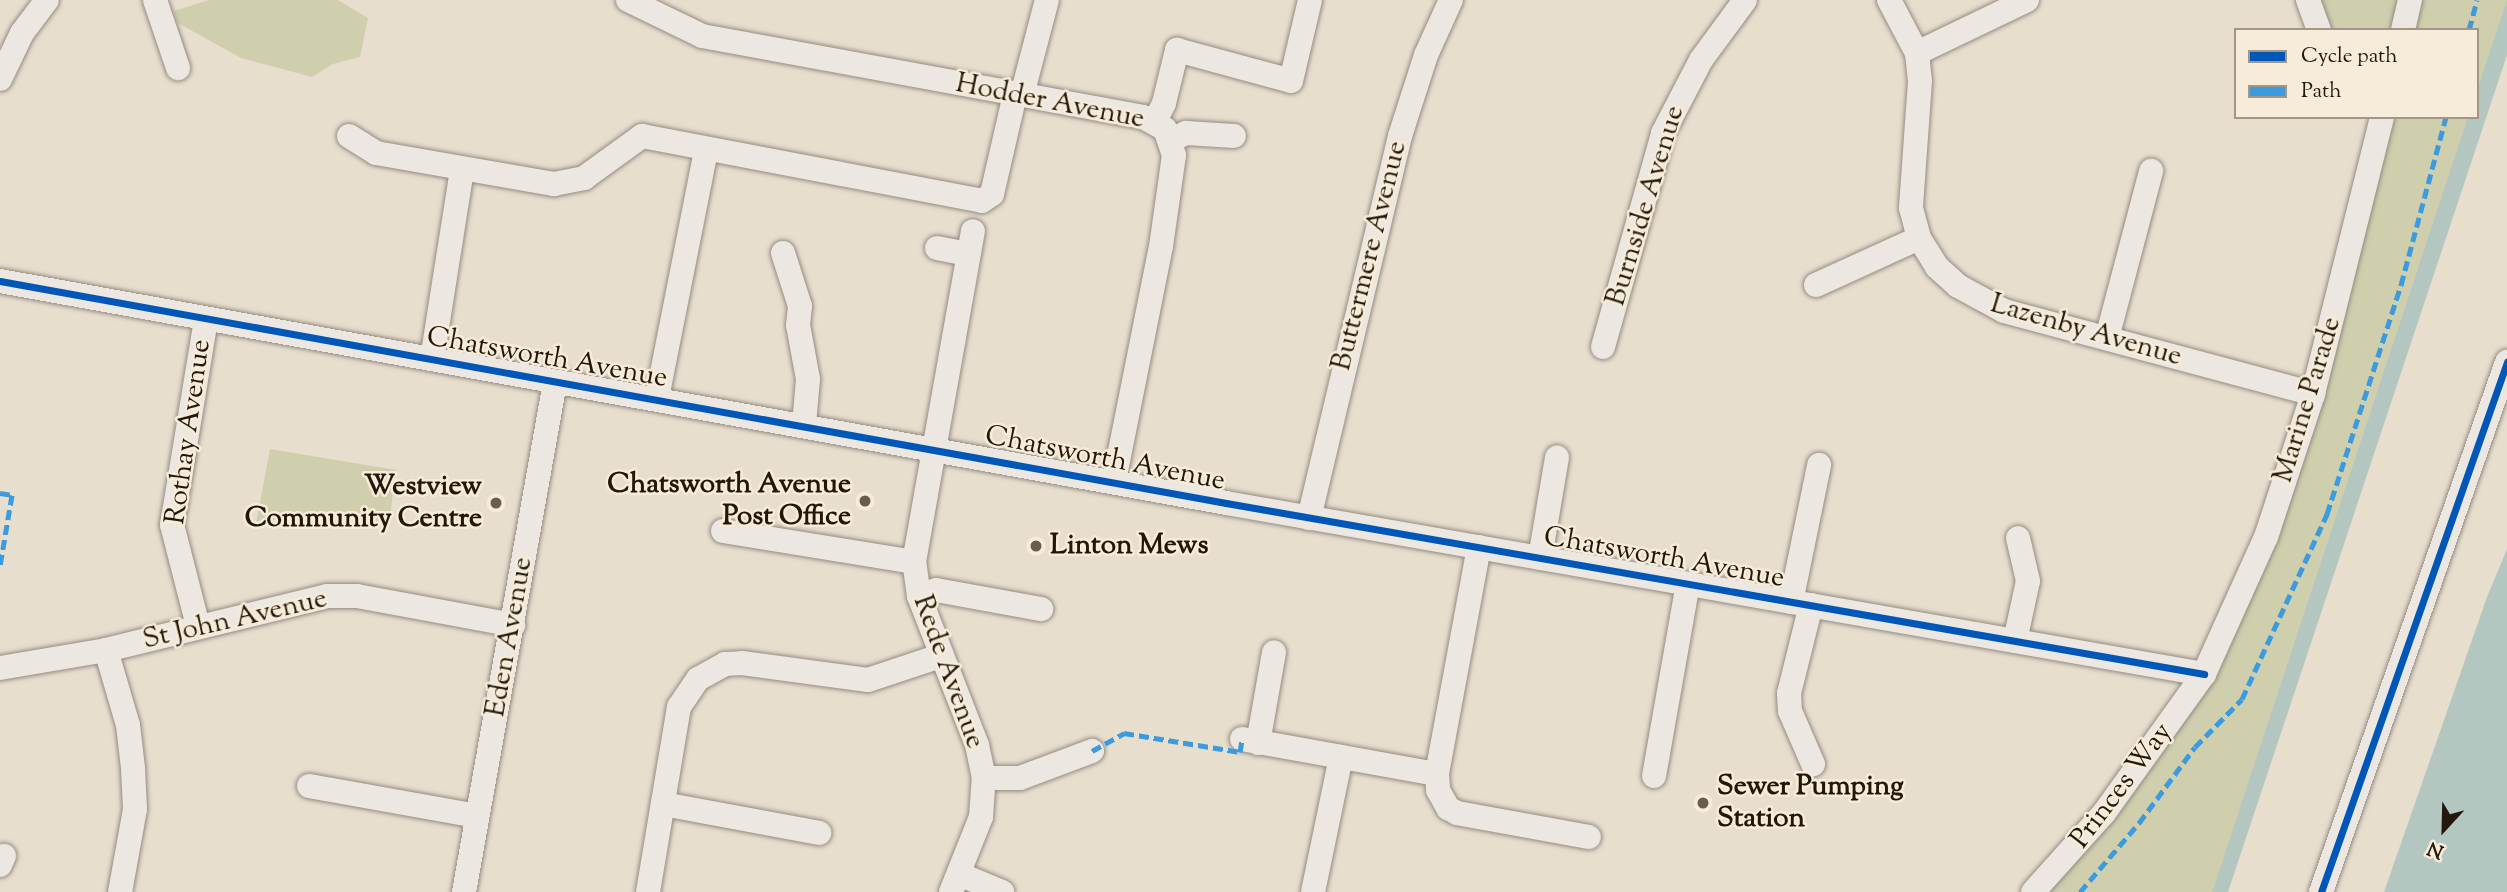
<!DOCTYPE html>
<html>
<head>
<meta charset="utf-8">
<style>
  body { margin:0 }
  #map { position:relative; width:2507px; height:892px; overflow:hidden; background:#e8dece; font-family:"Sorts Mill Goudy",serif }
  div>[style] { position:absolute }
  .green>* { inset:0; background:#cfcfae }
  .water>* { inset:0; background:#b3c6bf }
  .roads { filter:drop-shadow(0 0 2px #938c82) drop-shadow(0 0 2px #938c82) }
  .minor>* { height:24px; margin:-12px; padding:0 12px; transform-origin:12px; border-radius:12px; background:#ece7e0 }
  .quiet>* { height:5px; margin-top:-2.5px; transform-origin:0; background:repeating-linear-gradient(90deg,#3c9ade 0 10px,transparent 0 15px) }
  .cycleway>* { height:7px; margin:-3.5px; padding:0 3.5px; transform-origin:3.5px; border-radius:3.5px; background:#0057b8 }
  .dots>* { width:19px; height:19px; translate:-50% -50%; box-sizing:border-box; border:4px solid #f7ecd9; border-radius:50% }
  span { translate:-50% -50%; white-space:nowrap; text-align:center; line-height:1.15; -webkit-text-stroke:5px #f7ecd9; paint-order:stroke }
  .street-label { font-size:28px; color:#23170b }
  .poi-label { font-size:28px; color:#23170b; font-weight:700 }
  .right { translate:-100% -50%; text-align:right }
  .left { translate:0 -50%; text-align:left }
  .legend { position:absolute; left:2234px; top:28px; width:245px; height:91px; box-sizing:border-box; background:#f7ecd9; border:2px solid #a29787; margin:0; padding:9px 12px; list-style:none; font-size:21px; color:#23170b }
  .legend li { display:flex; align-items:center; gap:14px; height:35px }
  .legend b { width:35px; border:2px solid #a29787 }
  .north { position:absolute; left:2409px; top:794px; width:70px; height:70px; -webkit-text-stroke:5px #f7ecd9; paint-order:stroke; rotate:202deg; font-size:19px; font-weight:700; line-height:28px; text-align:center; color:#23170b }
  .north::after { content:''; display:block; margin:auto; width:24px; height:32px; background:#23170b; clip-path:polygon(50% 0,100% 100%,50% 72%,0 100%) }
</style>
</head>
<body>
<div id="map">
  <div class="green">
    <i style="clip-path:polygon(209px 0,338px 0,368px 18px,360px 57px,333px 64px,312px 77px,241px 58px,178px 23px,174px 11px)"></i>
    <i style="clip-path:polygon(2308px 0,2507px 0,2507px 3px,2477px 94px,2477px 30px,2319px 30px)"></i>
    <i style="clip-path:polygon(2382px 117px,2470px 117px,2212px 892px,2033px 892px,2143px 762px,2266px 537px)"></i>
    <i style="clip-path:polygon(270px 449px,396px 470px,389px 524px,322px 511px,256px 523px)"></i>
  </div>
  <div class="water">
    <i style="clip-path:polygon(2507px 0,2507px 55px,2228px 892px,2212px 892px,2468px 117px,2477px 117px,2477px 90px)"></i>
    <i style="clip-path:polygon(2507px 549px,2507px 892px,2384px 892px,2487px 597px)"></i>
  </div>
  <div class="roads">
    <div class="minor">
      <i style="left:155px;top:0;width:72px;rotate:71.3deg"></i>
      <i style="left:628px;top:0;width:82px;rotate:25.9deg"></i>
      <i style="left:702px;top:36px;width:448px;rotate:10.4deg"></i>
      <i style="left:1143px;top:117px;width:25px;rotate:29deg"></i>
      <i style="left:1165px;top:129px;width:28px;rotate:71deg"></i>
      <i style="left:1174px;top:155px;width:92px;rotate:98.1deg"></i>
      <i style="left:1161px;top:246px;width:241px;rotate:101.3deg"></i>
      <i style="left:1889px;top:0;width:60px;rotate:62.2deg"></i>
      <i style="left:1917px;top:53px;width:28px;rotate:84deg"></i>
      <i style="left:1920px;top:81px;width:127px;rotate:94.1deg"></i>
      <i style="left:1911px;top:208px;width:31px;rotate:75deg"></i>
      <i style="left:1919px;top:238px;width:34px;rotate:58deg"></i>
      <i style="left:1937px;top:267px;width:28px;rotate:42deg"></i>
      <i style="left:1958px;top:286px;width:52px;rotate:28.5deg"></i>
      <i style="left:2004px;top:311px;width:320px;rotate:15deg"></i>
      <i style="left:2308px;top:0;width:32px;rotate:70deg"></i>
      <i style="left:2403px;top:30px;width:31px;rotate:-77deg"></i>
      <i style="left:1917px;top:53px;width:122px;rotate:-25.7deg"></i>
      <i style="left:0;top:79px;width:51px;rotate:-64.4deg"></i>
      <i style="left:22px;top:33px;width:41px;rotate:-52.9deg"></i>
      <i style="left:1022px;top:95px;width:98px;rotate:-75.3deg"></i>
      <i style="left:1155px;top:121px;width:20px;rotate:-63deg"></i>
      <i style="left:1164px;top:103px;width:55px;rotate:-76.2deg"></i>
      <i style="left:1177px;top:50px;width:118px;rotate:15.2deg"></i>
      <i style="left:1291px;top:81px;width:83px;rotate:-76.8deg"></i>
      <i style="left:349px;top:136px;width:32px;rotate:32deg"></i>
      <i style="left:376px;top:153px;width:181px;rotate:9.9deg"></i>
      <i style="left:554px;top:184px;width:31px;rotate:-11deg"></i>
      <i style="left:584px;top:178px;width:72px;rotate:-35.9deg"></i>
      <i style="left:642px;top:136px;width:346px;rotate:10.8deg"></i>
      <i style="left:982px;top:201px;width:12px;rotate:-35deg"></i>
      <i style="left:992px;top:194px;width:103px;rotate:-77deg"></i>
      <i style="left:1172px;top:140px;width:16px;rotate:-27deg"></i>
      <i style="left:1186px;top:133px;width:48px;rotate:3.6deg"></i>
      <i style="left:937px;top:248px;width:32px;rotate:11deg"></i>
      <i style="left:783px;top:253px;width:56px;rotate:72.2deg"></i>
      <i style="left:800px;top:306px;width:19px;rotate:96deg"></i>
      <i style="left:798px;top:325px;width:55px;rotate:79.5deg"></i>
      <i style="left:808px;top:379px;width:46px;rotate:95deg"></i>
      <i style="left:0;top:281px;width:1246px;rotate:10.26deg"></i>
      <i style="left:1226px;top:503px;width:993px;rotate:9.92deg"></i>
      <i style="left:1816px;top:285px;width:113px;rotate:-24.5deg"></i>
      <i style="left:2107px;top:338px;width:173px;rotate:-75.2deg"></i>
      <i style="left:1603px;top:347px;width:222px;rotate:-74.3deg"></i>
      <i style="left:1663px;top:133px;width:82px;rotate:-62.5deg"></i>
      <i style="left:1701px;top:60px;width:74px;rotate:-53.7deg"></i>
      <i style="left:432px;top:359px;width:192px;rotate:-81deg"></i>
      <i style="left:657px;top:398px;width:253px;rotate:-78.8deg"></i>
      <i style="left:1309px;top:518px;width:393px;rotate:-76.6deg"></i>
      <i style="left:1400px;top:136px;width:85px;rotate:-72.2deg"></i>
      <i style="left:1426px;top:55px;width:60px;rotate:-65.6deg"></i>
      <i style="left:723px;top:531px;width:193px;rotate:9.2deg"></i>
      <i style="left:1479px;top:547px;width:231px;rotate:100.5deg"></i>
      <i style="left:1437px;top:774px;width:16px;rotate:86deg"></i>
      <i style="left:1438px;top:790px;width:21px;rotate:61deg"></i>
      <i style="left:1448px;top:808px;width:10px;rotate:29deg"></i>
      <i style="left:1457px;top:813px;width:134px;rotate:10.3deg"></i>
      <i style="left:1540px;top:558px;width:102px;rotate:-80.4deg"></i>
      <i style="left:919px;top:596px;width:18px;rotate:-19deg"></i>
      <i style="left:936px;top:590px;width:107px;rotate:10.3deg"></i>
      <i style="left:1791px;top:602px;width:140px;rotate:-78.4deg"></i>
      <i style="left:1811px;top:605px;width:91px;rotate:104deg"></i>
      <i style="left:1789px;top:693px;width:18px;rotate:87deg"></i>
      <i style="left:1790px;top:711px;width:58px;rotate:66.5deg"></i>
      <i style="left:198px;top:626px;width:104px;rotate:-104.4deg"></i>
      <i style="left:172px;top:525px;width:209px;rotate:-80.6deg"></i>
      <i style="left:2015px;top:641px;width:61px;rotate:-77.8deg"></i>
      <i style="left:2028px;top:581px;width:44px;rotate:-103.1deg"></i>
      <i style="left:106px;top:650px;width:78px;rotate:73.7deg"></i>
      <i style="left:128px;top:725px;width:43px;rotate:83.4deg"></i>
      <i style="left:133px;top:768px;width:41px;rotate:87.2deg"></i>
      <i style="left:135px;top:809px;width:84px;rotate:100.2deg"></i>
      <i style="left:0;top:668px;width:108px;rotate:-9.6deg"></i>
      <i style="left:106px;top:650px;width:228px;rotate:-13.7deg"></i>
      <i style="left:327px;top:596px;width:30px"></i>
      <i style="left:357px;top:596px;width:159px;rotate:10.5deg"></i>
      <i style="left:1242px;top:739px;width:198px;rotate:10.2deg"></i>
      <i style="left:1258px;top:743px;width:92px;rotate:-80deg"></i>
      <i style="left:1654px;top:776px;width:195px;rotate:-80deg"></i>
      <i style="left:984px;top:778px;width:36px"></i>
      <i style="left:1020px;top:778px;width:77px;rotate:-20.6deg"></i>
      <i style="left:309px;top:786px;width:171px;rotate:10.1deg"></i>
      <i style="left:663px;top:804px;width:159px;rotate:10.5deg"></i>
      <i style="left:0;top:865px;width:10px;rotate:-66deg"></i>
      <i style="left:959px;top:874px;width:47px;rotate:22.7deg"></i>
      <i style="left:464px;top:892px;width:518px;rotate:-79.88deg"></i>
      <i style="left:648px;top:892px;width:188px;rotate:-80.5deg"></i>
      <i style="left:679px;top:707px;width:34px;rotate:-56deg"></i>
      <i style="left:698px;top:679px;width:31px;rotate:-29deg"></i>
      <i style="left:725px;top:664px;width:17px;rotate:-3deg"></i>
      <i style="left:742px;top:663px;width:127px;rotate:7.7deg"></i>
      <i style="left:868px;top:680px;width:76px;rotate:-18.4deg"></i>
      <i style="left:951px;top:892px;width:81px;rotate:-68.2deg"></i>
      <i style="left:981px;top:817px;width:39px;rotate:-86deg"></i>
      <i style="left:984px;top:778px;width:34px;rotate:-102deg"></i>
      <i style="left:977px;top:745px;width:160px;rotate:-111.3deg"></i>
      <i style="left:919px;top:596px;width:34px;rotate:-98deg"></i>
      <i style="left:914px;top:562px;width:336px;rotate:-79.9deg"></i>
      <i style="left:1313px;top:892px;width:138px;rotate:-78.3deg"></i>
      <i style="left:2033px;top:892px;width:106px;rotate:-48.1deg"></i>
      <i style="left:2104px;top:813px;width:171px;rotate:-54.3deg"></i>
      <i style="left:2204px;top:674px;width:150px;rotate:-65.7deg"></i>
      <i style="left:2266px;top:537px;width:151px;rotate:-71.8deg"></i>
      <i style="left:2313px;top:394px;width:285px;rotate:-76deg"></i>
      <i style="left:2321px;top:892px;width:562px;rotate:-70.66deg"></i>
    </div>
  </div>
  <div class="quiet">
    <i style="left:2469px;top:30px;width:31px;rotate:-75deg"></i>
    <i style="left:0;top:493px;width:12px;rotate:9deg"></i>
    <i style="left:12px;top:495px;width:72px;rotate:99.6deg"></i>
    <i style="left:1092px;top:751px;width:37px;rotate:-29deg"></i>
    <i style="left:1124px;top:733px;width:118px;rotate:9.3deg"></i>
    <i style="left:1240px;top:752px;width:13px;rotate:-81deg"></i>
    <i style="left:2080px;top:892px;width:91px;rotate:-49.5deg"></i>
    <i style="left:2139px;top:823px;width:94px;rotate:-53.6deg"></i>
    <i style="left:2195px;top:747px;width:67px;rotate:-45.6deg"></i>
    <i style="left:2242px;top:699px;width:204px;rotate:-65.3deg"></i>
    <i style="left:2327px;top:514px;width:241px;rotate:-72.1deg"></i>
    <i style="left:2401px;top:285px;width:174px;rotate:-75deg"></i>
  </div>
  <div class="cycleway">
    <i style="left:0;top:281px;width:1246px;rotate:10.26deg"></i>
    <i style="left:1226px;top:503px;width:993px;rotate:9.92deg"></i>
    <i style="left:2321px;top:892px;width:562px;rotate:-70.66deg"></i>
  </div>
  <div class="dots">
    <i style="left:865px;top:501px;background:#685d4f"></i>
    <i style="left:496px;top:503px;background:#685d4f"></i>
    <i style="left:1036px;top:546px;background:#685d4f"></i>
    <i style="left:1703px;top:803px;background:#685d4f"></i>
  </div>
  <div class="street-label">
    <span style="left:1050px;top:102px;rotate:11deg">Hodder Avenue</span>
    <span style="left:1646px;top:206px;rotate:-73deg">Burnside Avenue</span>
    <span style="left:1370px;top:256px;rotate:-76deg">Buttermere Avenue</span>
    <span style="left:2086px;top:331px;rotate:16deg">Lazenby Avenue</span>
    <span style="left:547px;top:358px;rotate:10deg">Chatsworth Avenue</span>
    <span style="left:2308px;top:400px;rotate:-73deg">Marine Parade</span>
    <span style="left:189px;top:432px;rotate:-82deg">Rothay Avenue</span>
    <span style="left:1105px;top:459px;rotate:11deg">Chatsworth Avenue</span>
    <span style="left:1664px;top:558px;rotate:10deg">Chatsworth Avenue</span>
    <span style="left:235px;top:620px;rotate:-13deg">St John Avenue</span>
    <span style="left:510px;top:637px;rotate:-80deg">Eden Avenue</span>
    <span style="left:948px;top:672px;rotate:70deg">Rede Avenue</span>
    <span style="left:2122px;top:786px;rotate:-53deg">Princes Way</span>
  </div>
  <div class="poi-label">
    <span class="right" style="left:851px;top:501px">Chatsworth Avenue<br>Post Office</span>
    <span class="right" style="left:482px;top:503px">Westview<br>Community Centre</span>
    <span class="left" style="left:1050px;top:546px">Linton Mews</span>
    <span class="left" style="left:1717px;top:803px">Sewer Pumping<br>Station</span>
  </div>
  <ul class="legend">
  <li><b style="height:9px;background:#0057b8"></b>Cycle path</li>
  <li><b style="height:9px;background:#3c9ade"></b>Path</li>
  </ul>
  <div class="north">N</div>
</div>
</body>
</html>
